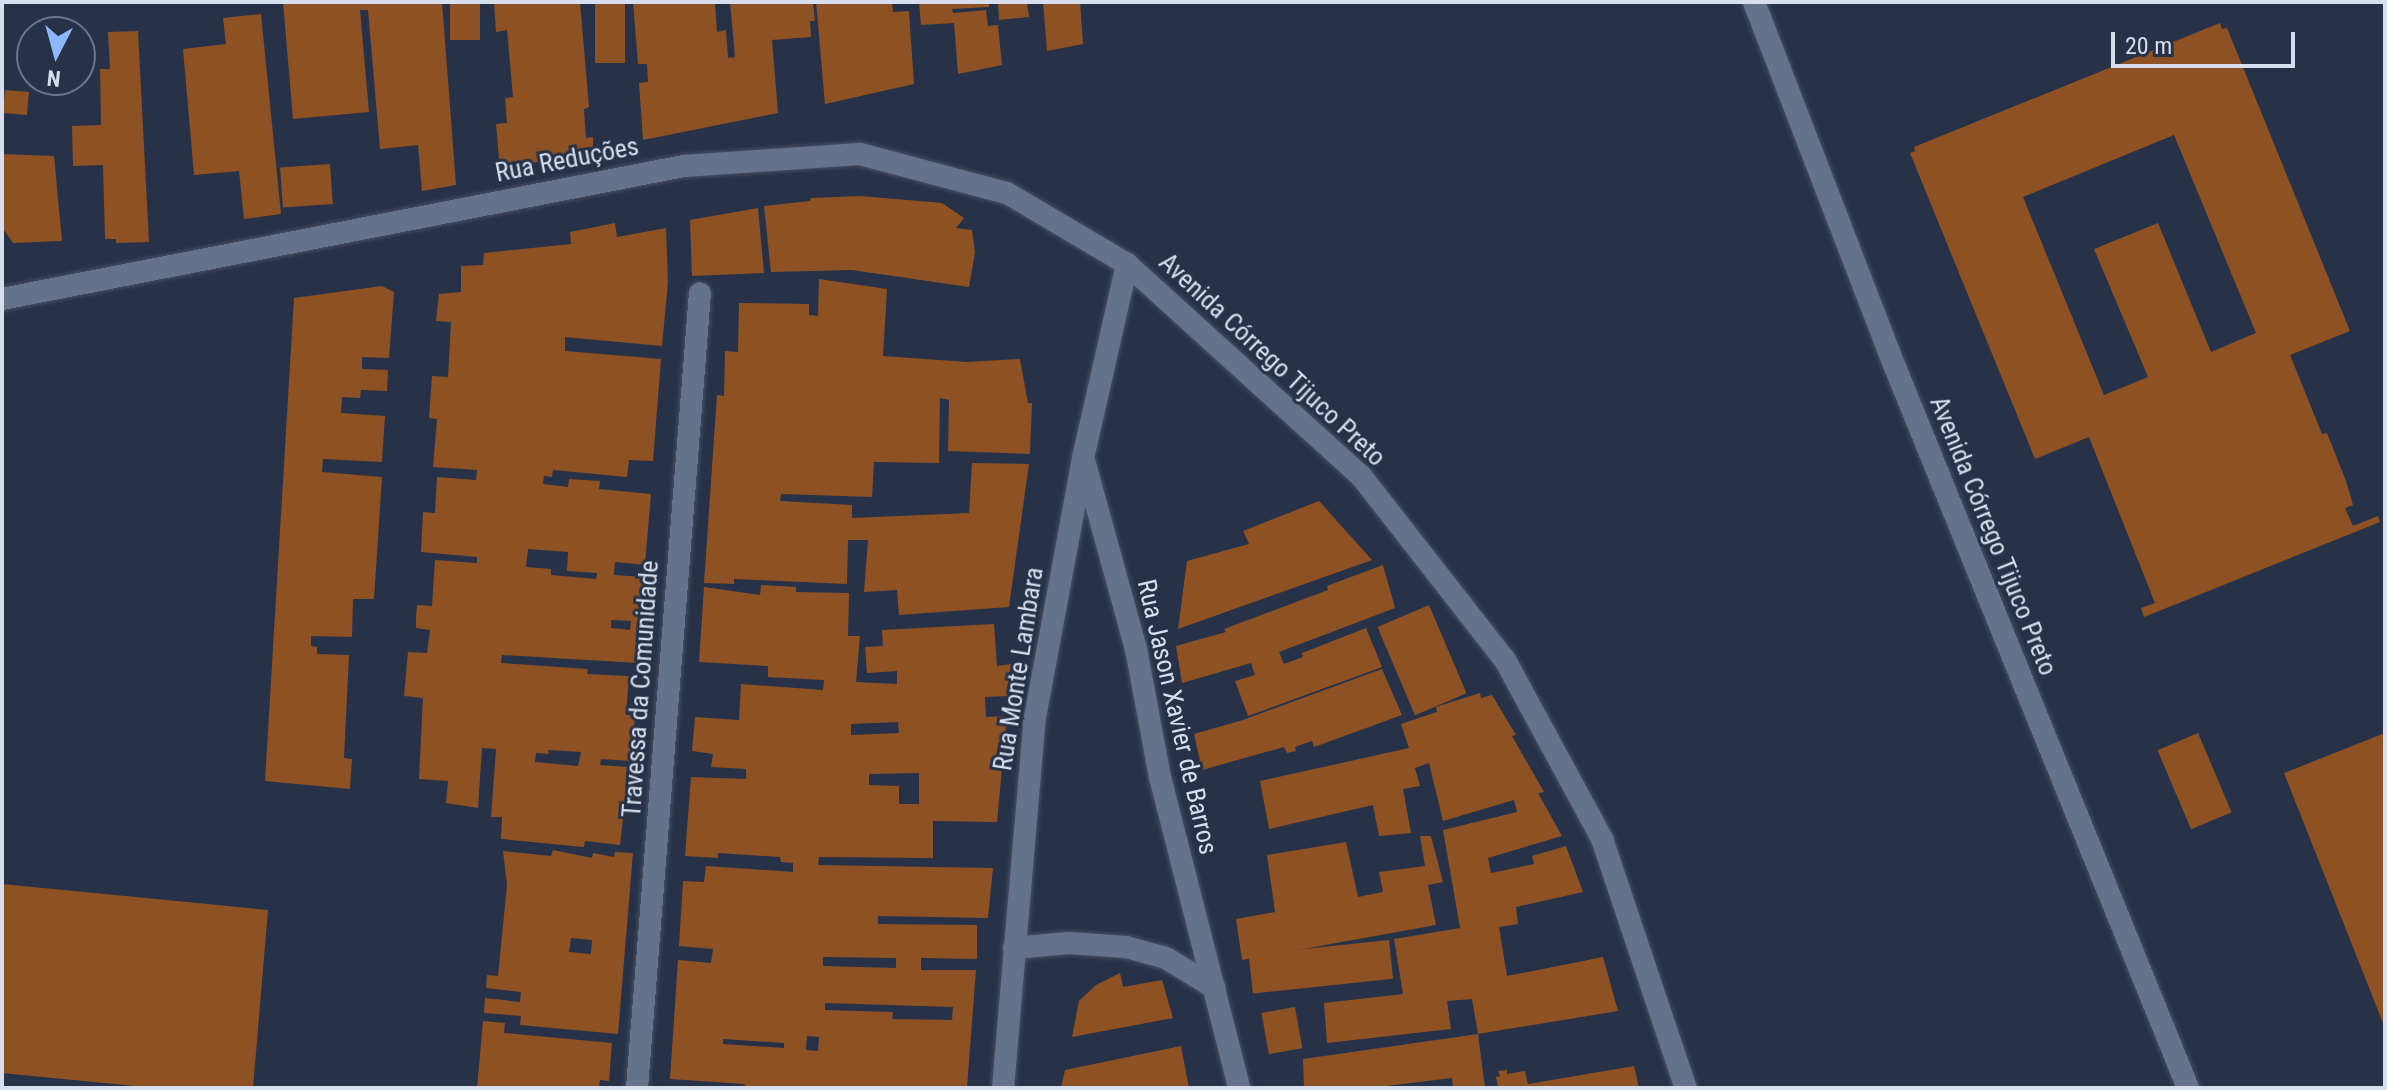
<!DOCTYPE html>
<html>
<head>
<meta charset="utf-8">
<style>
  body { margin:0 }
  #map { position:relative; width:2387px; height:1090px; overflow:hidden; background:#273249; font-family:"Roboto Condensed",sans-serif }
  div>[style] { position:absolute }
  .building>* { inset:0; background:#8e5123; transform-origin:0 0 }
  .roads { filter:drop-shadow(0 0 2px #485063) drop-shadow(0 0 2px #485063) }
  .minor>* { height:22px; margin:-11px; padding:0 11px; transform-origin:11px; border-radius:11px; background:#65728c }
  span { translate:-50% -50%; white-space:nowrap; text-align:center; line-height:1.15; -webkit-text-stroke:6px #273249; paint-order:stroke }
  .street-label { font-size:26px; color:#d7deed }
  .frame { position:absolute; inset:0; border:4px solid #d7deed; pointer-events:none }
  .north { position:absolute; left:16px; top:16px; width:80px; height:80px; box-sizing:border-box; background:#273249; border:2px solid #6d778b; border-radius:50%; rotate:186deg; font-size:22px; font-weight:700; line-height:32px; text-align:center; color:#d7deed }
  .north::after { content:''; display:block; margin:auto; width:28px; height:36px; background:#8db9fc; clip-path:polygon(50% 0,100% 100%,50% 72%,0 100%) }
  .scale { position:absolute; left:2111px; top:32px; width:184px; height:36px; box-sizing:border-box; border:4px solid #d7deed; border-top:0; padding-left:10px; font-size:24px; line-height:28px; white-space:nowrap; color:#d7deed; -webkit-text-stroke:6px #273249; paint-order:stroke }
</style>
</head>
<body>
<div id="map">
  <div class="building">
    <i style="clip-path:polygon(283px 2px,442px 2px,456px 185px,422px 191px,418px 145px,380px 149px,368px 10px,360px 10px,369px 112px,293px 119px)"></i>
    <i style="left:450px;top:2px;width:30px;height:38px"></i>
    <i style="clip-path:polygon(494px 2px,580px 2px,589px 107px,584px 109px,586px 138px,593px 137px,593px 150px,500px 170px,496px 124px,507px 123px,505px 98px,513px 97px,507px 30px,496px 32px)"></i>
    <i style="left:595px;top:2px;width:30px;height:61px"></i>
    <i style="clip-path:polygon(633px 2px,715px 2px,717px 32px,726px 30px,728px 58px,735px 57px,730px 2px,813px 2px,815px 21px,810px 21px,811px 37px,772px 40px,778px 113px,643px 140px,639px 83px,648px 82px,647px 64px,638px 64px)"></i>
    <i style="clip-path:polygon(816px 2px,892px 2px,893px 12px,909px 11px,914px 84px,825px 104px)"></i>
    <i style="clip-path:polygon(919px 2px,989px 2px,989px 7px,952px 9px,953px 13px,986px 10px,988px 26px,998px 25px,1002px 65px,958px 74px,954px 23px,921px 25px)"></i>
    <i style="clip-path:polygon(998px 2px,1027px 2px,1029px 17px,999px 20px)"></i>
    <i style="clip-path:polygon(1043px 2px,1080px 2px,1083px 44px,1047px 51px)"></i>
    <i style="clip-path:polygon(261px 14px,281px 214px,244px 219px,239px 171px,194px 175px,183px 49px,226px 44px,223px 18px)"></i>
    <i style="clip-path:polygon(evenodd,2220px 23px,2222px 29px,2227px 28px,2350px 331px,2290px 355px,2322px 434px,2327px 433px,2346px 481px,2353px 505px,2345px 508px,2353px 526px,2378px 516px,2380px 522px,2144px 617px,2141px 608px,2155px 603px,2089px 437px,2035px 459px,1910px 153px,1915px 151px,1914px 147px,2220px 23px,2174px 135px,2256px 333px,2211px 352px,2158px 223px,2094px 249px,2148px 377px,2104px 395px,2023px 197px,2174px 135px)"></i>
    <i style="clip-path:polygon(138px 31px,149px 242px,116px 243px,116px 239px,105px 239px,103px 165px,73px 166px,72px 126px,101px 125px,100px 69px,110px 69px,108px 32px)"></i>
    <i style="left:5px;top:90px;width:24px;height:23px;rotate:5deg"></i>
    <i style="clip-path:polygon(2px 154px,54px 156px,62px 241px,13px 243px,2px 227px)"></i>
    <i style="left:330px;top:164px;width:40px;height:50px;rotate:86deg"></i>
    <i style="clip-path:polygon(860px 196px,942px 203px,964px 218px,956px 228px,972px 230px,975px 252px,969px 287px,852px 270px,771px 272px,764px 206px,810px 201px,811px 198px)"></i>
    <i style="clip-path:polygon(758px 208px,764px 273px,692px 276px,690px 220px)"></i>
    <i style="clip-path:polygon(evenodd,615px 223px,617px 237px,666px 228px,668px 282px,662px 346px,565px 337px,565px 351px,661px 359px,653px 461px,629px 460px,627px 477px,553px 470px,552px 477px,544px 476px,543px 484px,568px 487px,569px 479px,600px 481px,599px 489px,651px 494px,645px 565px,615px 562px,614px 575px,644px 577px,638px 663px,502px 655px,501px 663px,588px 669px,587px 674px,629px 676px,626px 715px,635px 715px,632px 761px,601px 759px,600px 765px,629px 767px,620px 845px,585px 841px,584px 847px,501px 839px,502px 817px,491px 817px,496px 749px,482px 748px,478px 808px,446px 803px,448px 781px,419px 779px,423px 698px,404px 696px,408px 652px,427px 653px,430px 630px,416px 628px,416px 618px,417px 605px,432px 606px,435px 560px,477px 563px,477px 557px,421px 552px,423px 512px,435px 513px,437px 477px,476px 480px,477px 470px,433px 467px,437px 419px,429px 418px,432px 376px,448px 377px,451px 322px,436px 321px,439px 294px,461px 292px,461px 266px,483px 265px,484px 253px,571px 244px,570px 232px,615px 223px,528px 549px,568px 552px,567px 571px,597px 573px,596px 579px,551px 575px,551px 569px,526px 567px,528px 549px,615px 223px,611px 620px,631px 621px,630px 630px,611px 628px,611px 620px,615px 223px,548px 750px,581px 752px,578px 766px,535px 762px,536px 753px,549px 754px,548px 750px)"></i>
    <i style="clip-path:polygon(819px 279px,887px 289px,883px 356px,967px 362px,1020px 359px,1028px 403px,1032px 403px,1030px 454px,948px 451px,949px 400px,940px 398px,939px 463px,874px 462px,872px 497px,781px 494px,780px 501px,852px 505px,852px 518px,969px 513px,972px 463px,1029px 464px,1009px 607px,899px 615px,897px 590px,864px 592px,868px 540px,848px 540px,847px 584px,734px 579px,734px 584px,704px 583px,717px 395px,724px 396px,725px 351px,738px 352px,739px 303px,809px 304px,809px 315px,818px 316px)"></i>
    <i style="clip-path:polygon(382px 286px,394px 292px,389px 358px,362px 357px,362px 369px,388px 370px,387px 391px,361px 390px,360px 398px,342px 397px,341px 413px,385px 416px,382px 462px,323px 459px,322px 472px,382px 477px,374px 599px,353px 599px,352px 637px,311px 636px,311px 646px,317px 647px,317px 654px,349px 655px,344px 758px,352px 759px,350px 789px,265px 781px,294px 298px)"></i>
    <i style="clip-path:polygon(1319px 501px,1372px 560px,1178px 629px,1187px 561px,1249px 544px,1243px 531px)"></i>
    <i style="clip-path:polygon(1383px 565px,1395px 608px,1279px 652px,1284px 664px,1303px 657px,1302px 653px,1366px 628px,1382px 667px,1248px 716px,1235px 681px,1255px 675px,1251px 663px,1182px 683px,1176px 646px,1226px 632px,1224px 629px,1328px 590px,1327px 586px)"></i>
    <i style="clip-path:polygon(evenodd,761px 585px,796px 587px,796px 592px,849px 593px,848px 636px,860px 636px,856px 682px,897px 684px,897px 671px,867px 673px,865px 647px,883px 646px,882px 630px,994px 624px,997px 666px,1011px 664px,1009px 696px,985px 697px,986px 717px,1007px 716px,997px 822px,933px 821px,933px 858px,819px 857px,818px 865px,993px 868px,988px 918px,878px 916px,878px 924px,977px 925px,977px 959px,921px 958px,921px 970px,976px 970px,967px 1088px,744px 1088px,745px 1084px,670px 1079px,678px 960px,711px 963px,713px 949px,679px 946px,683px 881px,704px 882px,706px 866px,793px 872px,793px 863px,781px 862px,780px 857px,718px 853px,718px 858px,685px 856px,691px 777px,746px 779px,746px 769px,711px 767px,713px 754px,692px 751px,695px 717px,739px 720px,741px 684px,823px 690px,824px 680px,768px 677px,768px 666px,699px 662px,704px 587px,760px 595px,761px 585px,898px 722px,899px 733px,851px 735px,851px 724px,898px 722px,761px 585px,919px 773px,919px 804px,899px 804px,899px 786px,869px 785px,869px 774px,919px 773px,761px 585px,823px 957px,896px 958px,896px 968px,823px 966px,823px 957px,761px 585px,825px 1003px,953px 1007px,952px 1020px,892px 1019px,893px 1012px,825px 1010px,825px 1003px,761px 585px,807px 1036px,819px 1037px,818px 1051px,806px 1050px,807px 1036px,761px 585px,723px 1039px,784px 1043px,784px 1048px,723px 1044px,723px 1039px)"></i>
    <i style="left:1429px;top:605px;width:96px;height:56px;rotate:67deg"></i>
    <i style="clip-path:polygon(1382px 669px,1402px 715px,1314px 747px,1312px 741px,1295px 747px,1296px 751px,1287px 753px,1284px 747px,1202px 770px,1194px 734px,1243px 720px)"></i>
    <i style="clip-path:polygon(1480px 693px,1481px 698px,1492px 695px,1516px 735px,1512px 736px,1544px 792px,1538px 793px,1562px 836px,1488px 858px,1491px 873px,1534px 864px,1532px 856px,1566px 846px,1583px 892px,1516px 907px,1518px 924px,1499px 927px,1507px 976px,1603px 957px,1618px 1011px,1478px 1034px,1472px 999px,1447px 1001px,1451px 1029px,1327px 1043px,1324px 1003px,1403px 994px,1394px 939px,1460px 928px,1443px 830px,1517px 812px,1514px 800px,1443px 821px,1429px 763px,1415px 768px,1420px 786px,1403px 789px,1411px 833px,1379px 836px,1373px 805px,1269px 829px,1260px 781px,1409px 748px,1401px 724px,1437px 712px,1436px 707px)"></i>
    <i style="left:2198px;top:733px;width:86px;height:44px;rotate:67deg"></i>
    <i style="clip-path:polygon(2385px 733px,2385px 1028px,2284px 773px)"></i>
    <i style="clip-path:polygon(1420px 836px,1431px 836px,1443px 882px,1428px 885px,1436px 925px,1242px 960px,1236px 919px,1275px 912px,1267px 855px,1346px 842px,1358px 897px,1383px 892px,1379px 872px,1425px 866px)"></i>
    <i style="clip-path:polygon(evenodd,553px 850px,592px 858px,593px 853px,614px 857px,615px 852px,633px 853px,618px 1034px,520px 1025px,521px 1016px,484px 1013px,485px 998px,520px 1002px,521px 992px,486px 988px,487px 975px,498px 976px,507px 885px,503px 851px,551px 856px,553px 850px,571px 938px,592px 940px,591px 954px,569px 952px,571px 938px)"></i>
    <i style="clip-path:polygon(2px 884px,268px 910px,253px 1088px,155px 1088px,2px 1073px)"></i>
    <i style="left:1389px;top:940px;width:39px;height:141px;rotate:84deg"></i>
    <i style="clip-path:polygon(1120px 973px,1123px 987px,1162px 980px,1173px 1018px,1072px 1037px,1079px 1001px,1096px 985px)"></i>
    <i style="left:1295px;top:1007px;width:42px;height:34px;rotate:80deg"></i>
    <i style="clip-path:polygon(483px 1021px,505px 1023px,504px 1033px,612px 1043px,609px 1081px,600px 1080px,599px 1088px,477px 1088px)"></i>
    <i style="clip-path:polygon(1478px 1034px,1485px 1088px,1453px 1088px,1452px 1078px,1369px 1088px,1304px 1088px,1303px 1059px)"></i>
    <i style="clip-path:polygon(1181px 1046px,1189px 1088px,1061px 1088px,1065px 1070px)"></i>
    <i style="clip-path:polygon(1634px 1066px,1639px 1088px,1498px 1088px,1496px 1077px,1500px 1076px,1498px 1071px,1507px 1070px,1507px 1074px,1525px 1071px,1528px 1084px)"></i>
  </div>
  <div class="roads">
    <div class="minor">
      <i style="left:1754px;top:2px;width:391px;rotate:68.9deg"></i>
      <i style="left:1895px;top:367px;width:778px;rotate:67.88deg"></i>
      <i style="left:2px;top:299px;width:695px;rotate:-11.04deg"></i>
      <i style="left:684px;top:166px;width:176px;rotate:-3.9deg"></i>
      <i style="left:860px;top:154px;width:152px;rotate:14.9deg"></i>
      <i style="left:1007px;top:193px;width:139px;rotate:30.6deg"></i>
      <i style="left:1127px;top:264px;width:316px;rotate:42.2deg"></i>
      <i style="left:1361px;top:476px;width:234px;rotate:52deg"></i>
      <i style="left:1505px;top:660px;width:204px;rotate:61.5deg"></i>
      <i style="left:1602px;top:839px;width:263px;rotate:71.4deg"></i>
      <i style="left:1085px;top:464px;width:192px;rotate:74.6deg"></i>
      <i style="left:1136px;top:649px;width:130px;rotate:79.4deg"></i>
      <i style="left:1160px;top:777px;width:321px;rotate:75.7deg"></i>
      <i style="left:1014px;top:948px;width:55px;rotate:-5.2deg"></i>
      <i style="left:1069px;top:943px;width:57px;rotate:4deg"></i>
      <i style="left:1126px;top:947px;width:41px;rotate:15.4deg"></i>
      <i style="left:1166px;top:958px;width:57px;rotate:31.5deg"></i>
      <i style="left:637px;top:1088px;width:797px;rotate:-85.47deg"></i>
      <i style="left:1003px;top:1088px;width:366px;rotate:-85.1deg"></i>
      <i style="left:1034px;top:723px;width:269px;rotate:-79.5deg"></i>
      <i style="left:1083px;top:458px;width:199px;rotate:-77.2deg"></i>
    </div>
  </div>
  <div class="street-label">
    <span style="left:567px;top:160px;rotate:-11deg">Rua Reduções</span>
    <span style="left:1272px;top:360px;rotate:43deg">Avenida Córrego Tijuco Preto</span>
    <span style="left:1993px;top:536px;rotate:68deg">Avenida Córrego Tijuco Preto</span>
    <span style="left:1019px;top:669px;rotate:-81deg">Rua Monte Lambara</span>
    <span style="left:641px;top:689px;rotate:-86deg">Travessa da Comunidade</span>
    <span style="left:1177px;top:717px;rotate:77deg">Rua Jason Xavier de Barros</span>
  </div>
  <div class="frame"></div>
  <div class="north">N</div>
  <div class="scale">20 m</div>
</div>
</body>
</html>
